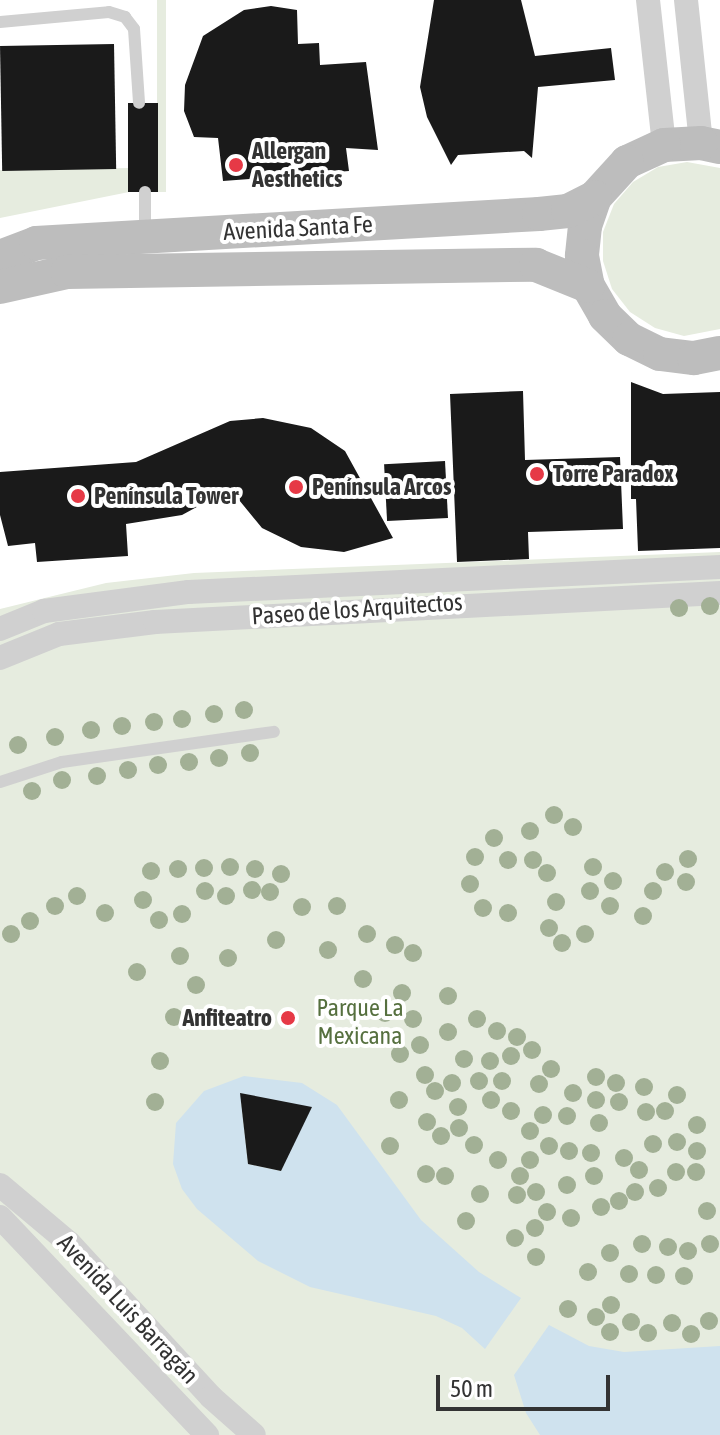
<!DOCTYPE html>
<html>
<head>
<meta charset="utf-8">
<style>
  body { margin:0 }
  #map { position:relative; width:720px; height:1435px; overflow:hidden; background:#fff; font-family:"Asap Condensed",sans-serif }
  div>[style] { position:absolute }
  .green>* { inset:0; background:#e6ecdf; transform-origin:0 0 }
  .water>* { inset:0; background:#cfe2ee }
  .building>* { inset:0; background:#1a1a1a; transform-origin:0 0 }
  .lane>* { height:12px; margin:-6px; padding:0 6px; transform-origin:6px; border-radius:6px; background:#d0d0d0 }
  .street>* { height:24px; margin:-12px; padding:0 12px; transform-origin:12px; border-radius:12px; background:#d0d0d0 }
  .secondary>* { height:34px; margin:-17px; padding:0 17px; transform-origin:17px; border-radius:17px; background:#bdbdbd }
  .trees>* { width:18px; height:18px; margin:-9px; border-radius:50%; background:#a2b095 }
  .dots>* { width:22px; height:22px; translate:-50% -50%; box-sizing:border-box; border:4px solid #fff; border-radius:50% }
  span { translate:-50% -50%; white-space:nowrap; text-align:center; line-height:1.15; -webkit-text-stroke:8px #fff; paint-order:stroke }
  .poi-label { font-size:24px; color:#333; font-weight:700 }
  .left { translate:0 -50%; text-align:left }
  .right { translate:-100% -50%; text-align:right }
  .street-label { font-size:24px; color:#333 }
  .park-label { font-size:24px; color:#56703f }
  .scale { position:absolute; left:436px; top:1375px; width:174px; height:36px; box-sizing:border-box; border:4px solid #333; border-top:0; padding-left:10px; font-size:24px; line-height:28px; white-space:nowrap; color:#333; -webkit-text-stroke:6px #fff; paint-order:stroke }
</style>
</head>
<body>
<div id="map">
  <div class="green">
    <i style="left:157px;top:0;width:9px;height:192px"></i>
    <i style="clip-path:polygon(687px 162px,720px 168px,720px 329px,684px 336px,655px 328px,630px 312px,612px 289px,603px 261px,603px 232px,614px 204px,633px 182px,658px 167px)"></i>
    <i style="clip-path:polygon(129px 168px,129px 192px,0 218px,0 170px)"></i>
    <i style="clip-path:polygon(720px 552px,720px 1435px,0 1435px,0 609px,106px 583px,194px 573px)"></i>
  </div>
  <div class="water">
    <i style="clip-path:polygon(evenodd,244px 1076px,302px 1083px,337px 1105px,421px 1220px,479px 1272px,521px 1298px,485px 1349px,462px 1328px,436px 1316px,310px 1287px,258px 1261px,197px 1209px,182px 1189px,173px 1164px,176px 1123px,204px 1091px,244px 1076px,245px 1095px,306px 1109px,281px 1171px,248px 1164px,241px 1101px,245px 1095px)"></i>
    <i style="clip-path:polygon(549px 1325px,589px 1346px,624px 1352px,720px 1346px,720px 1435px,540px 1435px,526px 1413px,514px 1375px)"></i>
  </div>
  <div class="building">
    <i style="clip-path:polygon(434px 0,521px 0,535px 56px,611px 48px,615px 80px,538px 87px,532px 158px,524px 151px,458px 155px,451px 165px,427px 117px,420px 87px)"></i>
    <i style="clip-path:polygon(271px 6px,297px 10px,298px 44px,319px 43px,320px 65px,366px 62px,378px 150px,346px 148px,349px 171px,223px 181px,218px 138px,194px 137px,184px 111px,185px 85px,203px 36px,244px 10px)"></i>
    <i style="left:114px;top:44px;width:125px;height:114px;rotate:89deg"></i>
    <i style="left:128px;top:103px;width:30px;height:89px"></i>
    <i style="clip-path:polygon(631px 382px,663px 394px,720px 392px,720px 548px,638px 551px,636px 499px,631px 499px)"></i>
    <i style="clip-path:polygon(523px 391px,525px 460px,620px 457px,623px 529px,528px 532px,529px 559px,457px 562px,450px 394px)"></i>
    <i style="clip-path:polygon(263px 418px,311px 428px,345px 451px,393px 538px,344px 552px,301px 547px,262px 528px,230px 489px,182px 515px,126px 524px,128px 556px,37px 562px,35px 543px,8px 546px,0 515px,0 472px,136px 462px,230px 421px)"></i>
    <i style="left:445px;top:461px;width:57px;height:61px;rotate:87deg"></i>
    <i style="clip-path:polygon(240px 1093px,312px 1107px,281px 1171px,248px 1164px)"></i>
  </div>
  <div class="lane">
    <i style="left:0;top:22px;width:109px;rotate:-5.2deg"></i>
    <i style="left:109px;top:12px;width:17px;rotate:17deg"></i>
    <i style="left:125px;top:17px;width:15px;rotate:53deg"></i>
    <i style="left:134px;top:29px;width:74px;rotate:86.1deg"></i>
    <i style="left:145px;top:233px;width:41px;rotate:-90deg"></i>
    <i style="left:0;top:782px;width:65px;rotate:-17.9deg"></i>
    <i style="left:62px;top:762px;width:214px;rotate:-8.1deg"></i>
  </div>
  <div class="street">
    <i style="left:648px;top:0;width:146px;rotate:83.7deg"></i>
    <i style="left:686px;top:0;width:144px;rotate:84deg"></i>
    <i style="left:0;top:629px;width:48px;rotate:-22.2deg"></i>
    <i style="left:44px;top:611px;width:146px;rotate:-7.5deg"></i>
    <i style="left:189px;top:592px;width:532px;rotate:-2.7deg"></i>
    <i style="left:0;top:658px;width:64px;rotate:-22.1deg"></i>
    <i style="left:59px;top:634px;width:97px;rotate:-7.1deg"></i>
    <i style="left:155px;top:622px;width:566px;rotate:-2.94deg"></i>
    <i style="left:0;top:1185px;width:90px;rotate:40deg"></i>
    <i style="left:69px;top:1243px;width:209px;rotate:47.3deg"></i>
    <i style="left:211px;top:1397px;width:57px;rotate:41.5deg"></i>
    <i style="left:0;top:1217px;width:301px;rotate:46.5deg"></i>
  </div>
  <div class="secondary">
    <i style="left:720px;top:147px;width:19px;rotate:-168deg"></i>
    <i style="left:701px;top:143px;width:37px;rotate:177deg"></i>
    <i style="left:664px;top:145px;width:41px;rotate:155.3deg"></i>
    <i style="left:627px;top:162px;width:47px;rotate:132.4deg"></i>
    <i style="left:595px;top:197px;width:31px;rotate:109deg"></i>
    <i style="left:585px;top:226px;width:30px;rotate:96deg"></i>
    <i style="left:582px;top:256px;width:31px;rotate:79deg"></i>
    <i style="left:588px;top:286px;width:34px;rotate:60deg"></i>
    <i style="left:605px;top:316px;width:33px;rotate:44deg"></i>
    <i style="left:629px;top:339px;width:34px;rotate:26deg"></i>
    <i style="left:660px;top:354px;width:34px;rotate:7deg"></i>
    <i style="left:694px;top:358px;width:26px;rotate:-11deg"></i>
    <i style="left:0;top:257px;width:39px;rotate:-21deg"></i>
    <i style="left:36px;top:243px;width:504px;rotate:-3.3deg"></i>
    <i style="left:539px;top:214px;width:29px;rotate:-6deg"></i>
    <i style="left:568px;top:211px;width:30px;rotate:-27deg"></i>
    <i style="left:0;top:287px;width:69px;rotate:-12.6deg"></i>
    <i style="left:67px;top:272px;width:469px;rotate:-0.9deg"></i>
    <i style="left:536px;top:265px;width:56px;rotate:22deg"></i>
  </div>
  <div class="trees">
    <i style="left:710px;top:606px"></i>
    <i style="left:679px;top:608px"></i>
    <i style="left:244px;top:710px"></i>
    <i style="left:214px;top:714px"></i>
    <i style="left:182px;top:719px"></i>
    <i style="left:154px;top:722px"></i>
    <i style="left:122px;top:726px"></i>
    <i style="left:91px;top:730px"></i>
    <i style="left:55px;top:737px"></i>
    <i style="left:18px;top:745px"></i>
    <i style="left:250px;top:753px"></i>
    <i style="left:219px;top:758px"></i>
    <i style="left:189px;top:762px"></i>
    <i style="left:158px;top:765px"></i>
    <i style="left:128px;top:770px"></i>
    <i style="left:97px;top:776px"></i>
    <i style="left:62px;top:780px"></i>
    <i style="left:32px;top:791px"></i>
    <i style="left:554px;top:815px"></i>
    <i style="left:573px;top:827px"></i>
    <i style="left:530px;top:831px"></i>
    <i style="left:494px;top:838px"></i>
    <i style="left:475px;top:857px"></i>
    <i style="left:688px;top:859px"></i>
    <i style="left:508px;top:860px"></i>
    <i style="left:533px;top:860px"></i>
    <i style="left:230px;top:867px"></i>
    <i style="left:593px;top:867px"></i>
    <i style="left:204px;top:868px"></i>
    <i style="left:178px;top:869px"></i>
    <i style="left:255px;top:869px"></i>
    <i style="left:151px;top:871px"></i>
    <i style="left:665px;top:872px"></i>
    <i style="left:547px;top:873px"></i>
    <i style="left:281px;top:874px"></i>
    <i style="left:613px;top:881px"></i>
    <i style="left:686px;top:882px"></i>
    <i style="left:470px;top:884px"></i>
    <i style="left:252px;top:890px"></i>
    <i style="left:205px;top:891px"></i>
    <i style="left:590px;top:891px"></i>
    <i style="left:653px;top:891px"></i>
    <i style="left:270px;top:892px"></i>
    <i style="left:77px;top:896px"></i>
    <i style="left:226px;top:896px"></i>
    <i style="left:143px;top:900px"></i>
    <i style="left:556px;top:902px"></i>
    <i style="left:55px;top:906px"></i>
    <i style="left:337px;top:906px"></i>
    <i style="left:610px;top:906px"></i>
    <i style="left:302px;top:907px"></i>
    <i style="left:483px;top:908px"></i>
    <i style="left:105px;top:913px"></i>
    <i style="left:508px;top:913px"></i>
    <i style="left:182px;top:914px"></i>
    <i style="left:643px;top:916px"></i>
    <i style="left:159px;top:920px"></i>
    <i style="left:30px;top:921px"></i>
    <i style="left:549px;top:928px"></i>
    <i style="left:11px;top:934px"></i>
    <i style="left:367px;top:934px"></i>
    <i style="left:585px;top:934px"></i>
    <i style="left:276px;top:940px"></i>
    <i style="left:562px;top:943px"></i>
    <i style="left:395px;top:945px"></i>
    <i style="left:328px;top:950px"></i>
    <i style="left:413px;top:953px"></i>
    <i style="left:180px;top:956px"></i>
    <i style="left:228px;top:958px"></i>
    <i style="left:137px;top:972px"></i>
    <i style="left:363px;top:979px"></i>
    <i style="left:196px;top:985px"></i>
    <i style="left:402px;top:993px"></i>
    <i style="left:448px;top:996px"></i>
    <i style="left:385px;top:1013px"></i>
    <i style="left:174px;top:1017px"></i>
    <i style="left:413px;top:1019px"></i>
    <i style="left:477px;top:1019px"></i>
    <i style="left:497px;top:1031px"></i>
    <i style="left:448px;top:1032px"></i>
    <i style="left:517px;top:1037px"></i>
    <i style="left:420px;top:1045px"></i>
    <i style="left:532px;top:1050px"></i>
    <i style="left:400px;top:1054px"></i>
    <i style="left:511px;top:1056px"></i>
    <i style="left:464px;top:1059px"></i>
    <i style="left:160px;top:1061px"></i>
    <i style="left:490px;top:1061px"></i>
    <i style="left:551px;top:1069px"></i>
    <i style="left:425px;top:1075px"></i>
    <i style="left:596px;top:1077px"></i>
    <i style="left:479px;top:1081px"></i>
    <i style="left:502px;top:1081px"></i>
    <i style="left:452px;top:1083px"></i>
    <i style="left:616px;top:1083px"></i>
    <i style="left:539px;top:1084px"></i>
    <i style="left:644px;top:1087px"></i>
    <i style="left:435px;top:1091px"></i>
    <i style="left:573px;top:1093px"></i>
    <i style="left:677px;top:1095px"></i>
    <i style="left:399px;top:1100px"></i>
    <i style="left:491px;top:1100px"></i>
    <i style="left:596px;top:1100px"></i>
    <i style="left:155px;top:1102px"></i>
    <i style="left:619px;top:1102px"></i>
    <i style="left:458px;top:1107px"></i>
    <i style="left:511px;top:1111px"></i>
    <i style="left:665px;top:1111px"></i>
    <i style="left:646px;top:1112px"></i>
    <i style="left:543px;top:1115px"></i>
    <i style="left:567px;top:1116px"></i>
    <i style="left:427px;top:1122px"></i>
    <i style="left:599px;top:1123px"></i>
    <i style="left:697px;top:1125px"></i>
    <i style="left:459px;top:1128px"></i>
    <i style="left:530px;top:1131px"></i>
    <i style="left:441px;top:1136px"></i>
    <i style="left:677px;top:1142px"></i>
    <i style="left:653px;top:1144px"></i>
    <i style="left:474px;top:1145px"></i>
    <i style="left:390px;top:1146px"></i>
    <i style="left:549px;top:1146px"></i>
    <i style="left:569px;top:1151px"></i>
    <i style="left:697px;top:1151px"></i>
    <i style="left:591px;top:1153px"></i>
    <i style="left:624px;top:1158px"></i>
    <i style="left:498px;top:1160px"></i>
    <i style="left:530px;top:1160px"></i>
    <i style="left:639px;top:1170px"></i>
    <i style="left:676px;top:1172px"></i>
    <i style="left:696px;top:1172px"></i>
    <i style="left:426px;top:1174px"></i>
    <i style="left:445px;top:1176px"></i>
    <i style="left:520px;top:1176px"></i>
    <i style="left:594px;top:1176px"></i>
    <i style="left:567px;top:1185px"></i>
    <i style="left:658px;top:1188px"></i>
    <i style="left:536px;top:1192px"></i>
    <i style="left:635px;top:1192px"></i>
    <i style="left:480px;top:1194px"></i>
    <i style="left:517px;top:1195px"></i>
    <i style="left:619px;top:1201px"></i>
    <i style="left:601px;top:1207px"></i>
    <i style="left:707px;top:1211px"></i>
    <i style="left:547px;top:1212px"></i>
    <i style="left:571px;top:1218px"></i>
    <i style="left:466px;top:1221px"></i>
    <i style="left:535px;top:1228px"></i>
    <i style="left:515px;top:1238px"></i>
    <i style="left:642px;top:1244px"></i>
    <i style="left:710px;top:1244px"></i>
    <i style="left:668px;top:1247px"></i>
    <i style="left:688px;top:1251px"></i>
    <i style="left:610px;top:1253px"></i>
    <i style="left:536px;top:1257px"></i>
    <i style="left:588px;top:1272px"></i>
    <i style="left:629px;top:1274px"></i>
    <i style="left:656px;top:1275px"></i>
    <i style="left:684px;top:1276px"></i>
    <i style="left:611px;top:1305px"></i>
    <i style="left:568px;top:1309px"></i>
    <i style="left:596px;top:1317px"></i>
    <i style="left:709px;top:1321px"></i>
    <i style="left:631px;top:1322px"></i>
    <i style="left:672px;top:1323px"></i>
    <i style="left:610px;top:1332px"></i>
    <i style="left:648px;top:1333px"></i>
    <i style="left:691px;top:1334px"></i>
  </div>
  <div class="dots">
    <i style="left:236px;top:165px;background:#e63946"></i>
    <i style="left:537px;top:474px;background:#e63946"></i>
    <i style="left:296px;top:487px;background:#e63946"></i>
    <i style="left:78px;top:496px;background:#e63946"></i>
    <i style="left:288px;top:1018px;background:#e63946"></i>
  </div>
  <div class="poi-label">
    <span class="left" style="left:252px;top:165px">Allergan<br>Aesthetics</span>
    <span class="left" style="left:553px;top:474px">Torre Paradox</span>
    <span class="left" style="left:312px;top:487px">Península Arcos</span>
    <span class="left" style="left:94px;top:496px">Península Tower</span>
    <span class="right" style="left:272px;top:1018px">Anfiteatro</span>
  </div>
  <div class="street-label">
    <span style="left:298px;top:228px;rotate:-3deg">Avenida Santa Fe</span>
    <span style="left:357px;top:609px;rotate:-4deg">Paseo de los Arquitectos</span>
    <span style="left:128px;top:1309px;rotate:47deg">Avenida Luis Barragán</span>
  </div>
  <div class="park-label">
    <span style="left:360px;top:1022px">Parque La<br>Mexicana</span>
  </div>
  <div class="scale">50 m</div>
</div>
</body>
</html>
